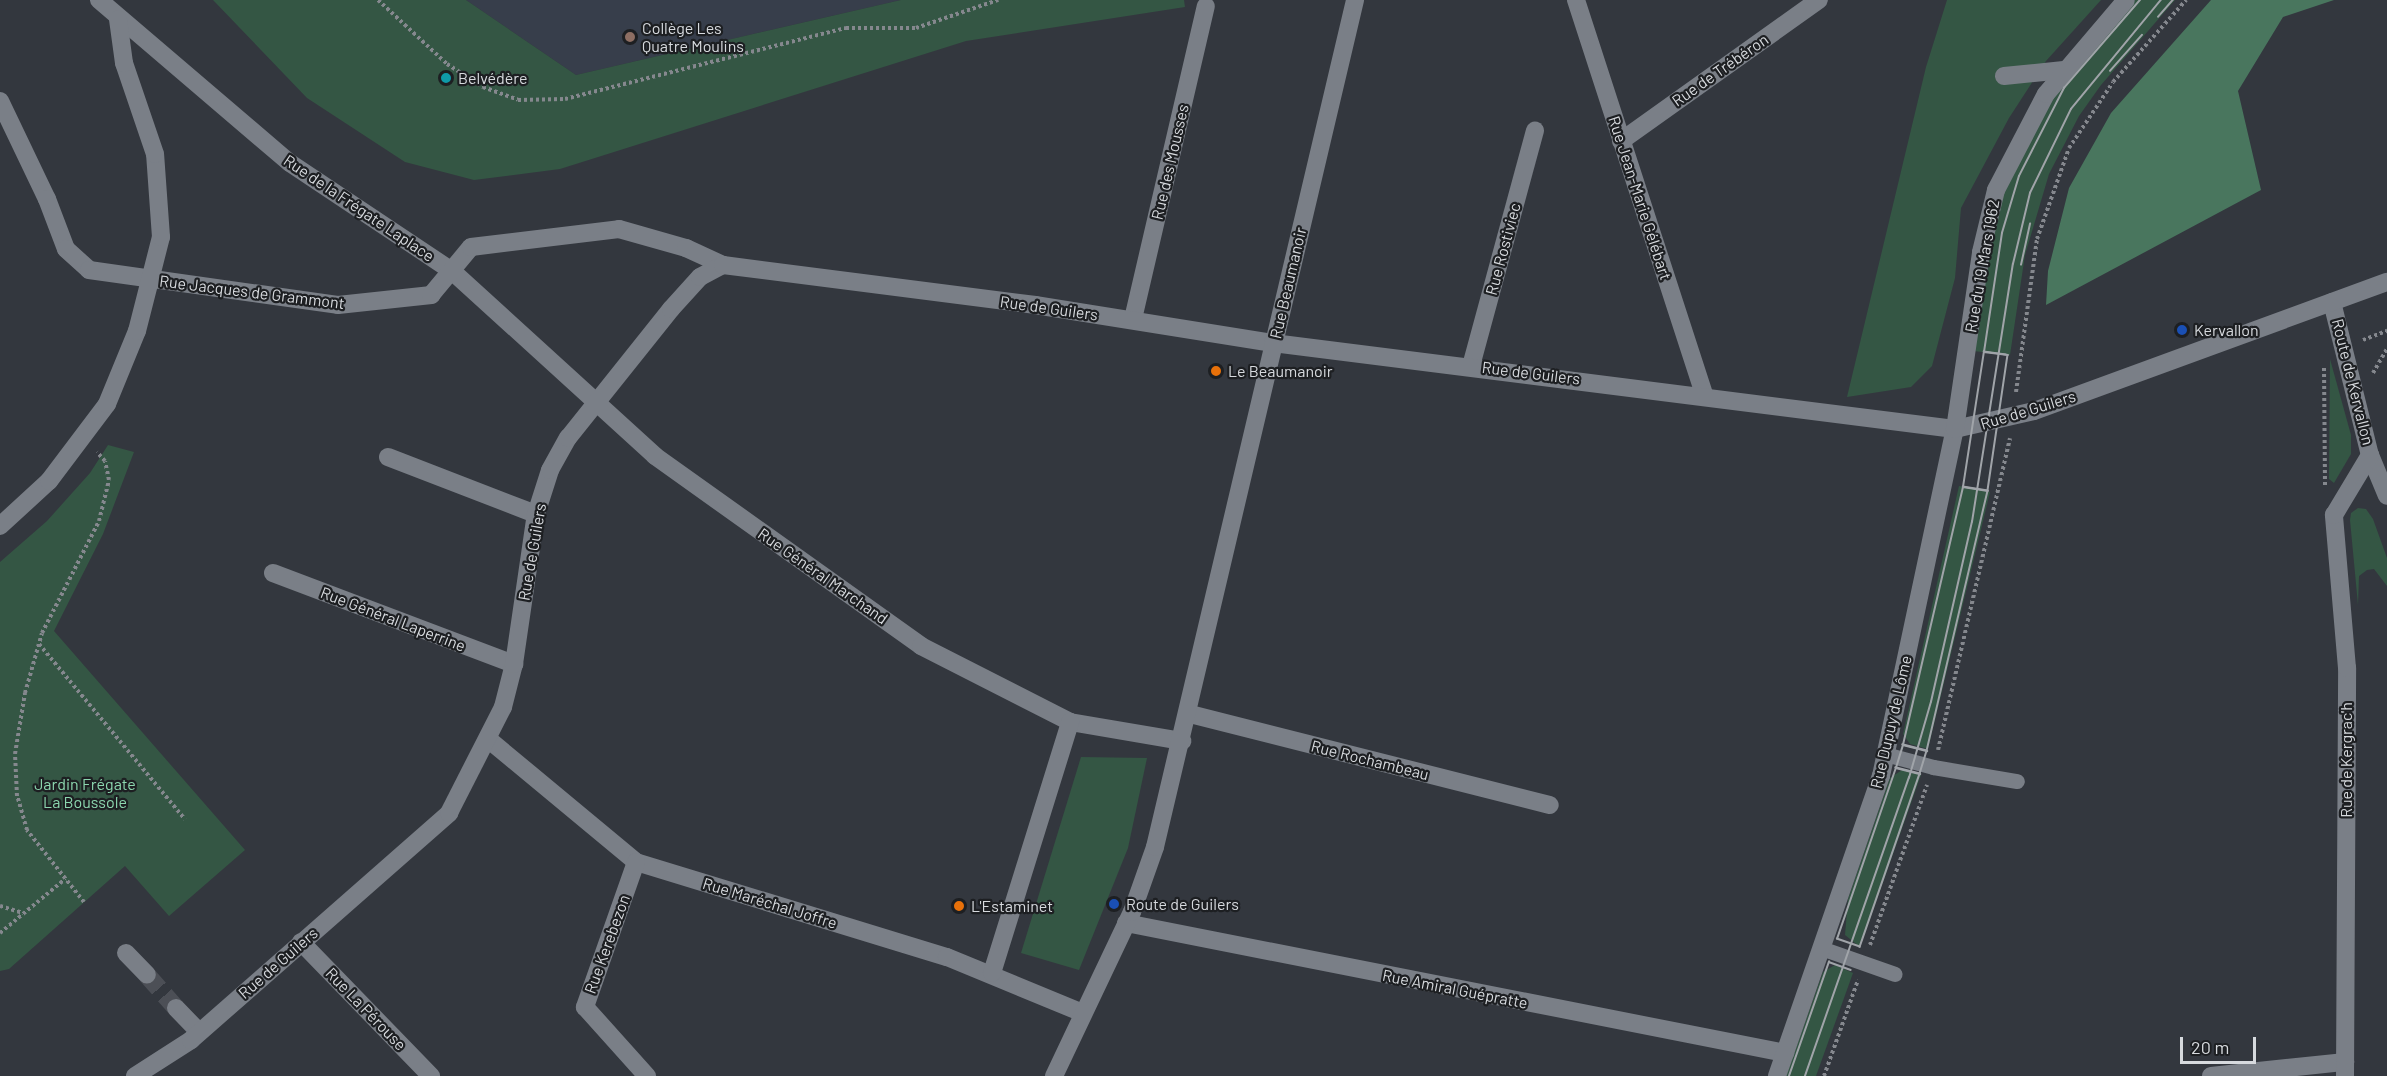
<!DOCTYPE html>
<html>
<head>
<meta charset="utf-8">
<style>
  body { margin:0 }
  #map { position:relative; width:2387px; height:1076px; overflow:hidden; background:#33373e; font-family:Barlow,sans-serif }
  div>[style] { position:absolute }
  .built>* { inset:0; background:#373e4b }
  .green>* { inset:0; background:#345644 }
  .forest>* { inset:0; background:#49765e }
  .street-tunnel>* { height:18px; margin-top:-9px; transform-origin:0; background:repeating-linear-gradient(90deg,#4c4f56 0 18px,transparent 0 27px) }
  .path>* { height:4px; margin-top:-2px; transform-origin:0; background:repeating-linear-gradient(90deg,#85888e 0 3px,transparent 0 6px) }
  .lane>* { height:15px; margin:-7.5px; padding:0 7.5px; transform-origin:7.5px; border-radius:7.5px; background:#7a7f87 }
  .street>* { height:18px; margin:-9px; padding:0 9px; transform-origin:9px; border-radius:9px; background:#7a7f87 }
  .secondary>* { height:18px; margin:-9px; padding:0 9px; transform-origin:9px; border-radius:9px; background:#7a7f87 }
  .tram>* { height:1.5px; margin:-0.75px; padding:0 0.75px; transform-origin:0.75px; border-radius:0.75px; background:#a0a4a9 }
  .dots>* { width:16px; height:16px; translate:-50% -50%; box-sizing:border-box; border:3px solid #1d1f22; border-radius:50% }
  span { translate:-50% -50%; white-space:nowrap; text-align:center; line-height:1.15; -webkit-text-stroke:4.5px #1d1f22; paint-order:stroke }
  .poi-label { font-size:16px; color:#d7dade }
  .left { translate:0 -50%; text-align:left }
  .street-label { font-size:16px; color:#d7dade }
  .park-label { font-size:16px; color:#8cd7af }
  .scale { position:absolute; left:2180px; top:1037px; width:76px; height:27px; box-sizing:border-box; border:3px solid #d7dade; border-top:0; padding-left:8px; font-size:18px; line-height:21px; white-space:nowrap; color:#d7dade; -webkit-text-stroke:4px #1d1f22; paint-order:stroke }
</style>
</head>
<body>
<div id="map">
  <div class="built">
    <i style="clip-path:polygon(466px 0,901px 0,576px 75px)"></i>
  </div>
  <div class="green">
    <i style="clip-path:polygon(213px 0,466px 0,576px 75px,901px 0,1184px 0,1185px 7px,966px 41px,560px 169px,474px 180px,405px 162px,307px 98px)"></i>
    <i style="clip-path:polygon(1947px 0,2101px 0,2046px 61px,2009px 118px,1961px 208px,1955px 278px,1932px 366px,1911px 387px,1847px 397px,1926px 67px)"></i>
    <i style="clip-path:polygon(2135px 0,2175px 0,2101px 85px,2079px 116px,2049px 174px,2025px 255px,2010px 355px,1973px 351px,1999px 204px,2048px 103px)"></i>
    <i style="clip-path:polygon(2330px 359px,2351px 435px,2351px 454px,2334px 483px,2329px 479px)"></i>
    <i style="clip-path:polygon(108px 445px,134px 452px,103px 534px,54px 631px,245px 850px,169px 916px,125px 866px,9px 969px,0 971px,0 562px,47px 521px,90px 473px)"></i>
    <i style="clip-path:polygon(1959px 486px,1990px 492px,1928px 749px,1910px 744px,1903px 734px)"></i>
    <i style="clip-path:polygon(2358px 508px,2366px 509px,2373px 519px,2387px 558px,2387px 586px,2374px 569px,2367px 570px,2359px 576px,2358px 605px,2350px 520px,2351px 513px)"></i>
    <i style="clip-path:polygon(1081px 757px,1147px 758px,1128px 848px,1079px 970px,1021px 953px)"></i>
    <i style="clip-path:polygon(1902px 770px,1921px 775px,1860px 947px,1845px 935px,1848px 899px,1890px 778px)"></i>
    <i style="clip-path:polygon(1835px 965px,1853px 973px,1816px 1076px,1786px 1076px,1823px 972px)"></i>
  </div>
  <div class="forest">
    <i style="clip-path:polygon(2211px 0,2334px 0,2283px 17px,2238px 91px,2261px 190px,2046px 305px,2048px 271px,2069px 188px,2111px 113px)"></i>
  </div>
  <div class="street-tunnel">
    <i style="left:147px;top:975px;width:44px;rotate:48.7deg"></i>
  </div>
  <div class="path">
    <i style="left:378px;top:0;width:94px;rotate:42.8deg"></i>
    <i style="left:447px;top:64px;width:43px;rotate:32.6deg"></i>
    <i style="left:483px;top:87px;width:37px;rotate:20deg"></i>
    <i style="left:518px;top:100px;width:47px;rotate:-1.2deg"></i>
    <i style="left:565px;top:99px;width:290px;rotate:-14.2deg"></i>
    <i style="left:846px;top:28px;width:70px"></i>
    <i style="left:916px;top:28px;width:87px;rotate:-18.9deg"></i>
    <i style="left:2363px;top:340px;width:26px;rotate:-21deg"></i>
    <i style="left:2324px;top:368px;width:119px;rotate:89.5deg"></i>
    <i style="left:2373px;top:373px;width:28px;rotate:-60deg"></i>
    <i style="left:2016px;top:392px;width:154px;rotate:-82.2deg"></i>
    <i style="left:2037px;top:239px;width:96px;rotate:-70.6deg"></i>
    <i style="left:2069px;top:148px;width:79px;rotate:-56.3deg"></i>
    <i style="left:2113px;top:82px;width:110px;rotate:-48.3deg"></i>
    <i style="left:39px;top:644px;width:228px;rotate:50.2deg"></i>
    <i style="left:1938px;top:750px;width:320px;rotate:-77deg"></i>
    <i style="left:84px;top:902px;width:92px;rotate:-128.4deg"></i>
    <i style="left:27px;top:830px;width:35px;rotate:-106deg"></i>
    <i style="left:17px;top:796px;width:42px;rotate:-92.7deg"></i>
    <i style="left:15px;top:754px;width:62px;rotate:-80.7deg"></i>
    <i style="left:25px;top:693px;width:62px;rotate:-74.2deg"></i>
    <i style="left:42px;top:633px;width:126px;rotate:-63deg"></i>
    <i style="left:99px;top:521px;width:42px;rotate:-76.3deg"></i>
    <i style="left:109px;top:480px;width:19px;rotate:-102deg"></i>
    <i style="left:105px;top:461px;width:12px;rotate:-132deg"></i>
    <i style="left:0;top:906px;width:24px;rotate:17deg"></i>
    <i style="left:0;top:933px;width:85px;rotate:-39.7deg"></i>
    <i style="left:1870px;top:945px;width:170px;rotate:-70.4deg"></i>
    <i style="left:1824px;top:1076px;width:102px;rotate:-70.5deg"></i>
  </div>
  <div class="lane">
    <i style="left:1885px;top:754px;width:50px;rotate:15.2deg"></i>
    <i style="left:1933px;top:767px;width:85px;rotate:9.5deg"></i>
    <i style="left:1821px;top:948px;width:78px;rotate:19.4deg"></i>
  </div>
  <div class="street">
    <i style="left:99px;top:0;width:251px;rotate:40.5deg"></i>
    <i style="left:290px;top:163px;width:195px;rotate:33.7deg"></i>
    <i style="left:452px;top:271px;width:275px;rotate:42.3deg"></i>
    <i style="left:655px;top:456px;width:327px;rotate:35.5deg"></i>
    <i style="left:921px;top:646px;width:167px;rotate:27deg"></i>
    <i style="left:1070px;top:722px;width:114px;rotate:9.6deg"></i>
    <i style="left:1576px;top:0;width:415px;rotate:72deg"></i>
    <i style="left:2004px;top:76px;width:60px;rotate:-5.7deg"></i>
    <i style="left:0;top:101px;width:109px;rotate:64.4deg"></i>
    <i style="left:47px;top:199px;width:53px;rotate:69.2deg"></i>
    <i style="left:66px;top:249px;width:31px;rotate:42deg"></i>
    <i style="left:89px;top:270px;width:251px;rotate:8deg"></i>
    <i style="left:338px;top:305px;width:94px;rotate:-6.1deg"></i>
    <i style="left:431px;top:295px;width:62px;rotate:-50.2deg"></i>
    <i style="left:471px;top:247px;width:149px;rotate:-6.9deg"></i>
    <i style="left:619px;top:229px;width:70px;rotate:15.8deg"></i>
    <i style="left:686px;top:248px;width:41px;rotate:24.7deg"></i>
    <i style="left:1621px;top:141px;width:243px;rotate:-35.5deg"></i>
    <i style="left:2332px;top:302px;width:158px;rotate:76.1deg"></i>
    <i style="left:2370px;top:455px;width:44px;rotate:67.5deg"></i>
    <i style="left:1133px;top:319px;width:321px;rotate:-76.9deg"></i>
    <i style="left:1471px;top:366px;width:244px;rotate:-74.8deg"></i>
    <i style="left:388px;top:457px;width:159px;rotate:21.1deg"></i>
    <i style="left:0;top:526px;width:67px;rotate:-42.6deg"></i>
    <i style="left:49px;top:481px;width:96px;rotate:-53deg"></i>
    <i style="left:107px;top:404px;width:79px;rotate:-67.7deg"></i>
    <i style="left:137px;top:331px;width:97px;rotate:-75.7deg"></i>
    <i style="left:161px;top:237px;width:83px;rotate:-94.1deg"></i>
    <i style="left:155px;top:154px;width:96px;rotate:-108.8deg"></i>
    <i style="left:124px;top:63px;width:44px;rotate:-97.8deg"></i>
    <i style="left:273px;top:573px;width:258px;rotate:20.7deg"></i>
    <i style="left:1190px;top:714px;width:371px;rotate:14.2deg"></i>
    <i style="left:488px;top:739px;width:192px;rotate:39.7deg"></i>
    <i style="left:636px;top:862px;width:325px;rotate:17deg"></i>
    <i style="left:947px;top:957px;width:147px;rotate:22.4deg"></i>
    <i style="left:636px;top:862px;width:154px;rotate:109.4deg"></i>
    <i style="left:585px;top:1007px;width:93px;rotate:48.1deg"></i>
    <i style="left:1126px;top:923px;width:672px;rotate:11.16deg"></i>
    <i style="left:301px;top:942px;width:187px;rotate:45.9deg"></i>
    <i style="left:126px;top:953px;width:30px;rotate:46deg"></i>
    <i style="left:992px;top:973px;width:263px;rotate:-72.7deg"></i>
    <i style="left:176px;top:1008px;width:33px;rotate:46deg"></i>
    <i style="left:2211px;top:1076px;width:135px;rotate:-6deg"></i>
    <i style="left:2345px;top:1076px;width:408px;rotate:-89.7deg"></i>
    <i style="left:2347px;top:668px;width:154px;rotate:-94.9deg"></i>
    <i style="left:2334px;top:515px;width:70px;rotate:-59deg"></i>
  </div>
  <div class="secondary">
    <i style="left:135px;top:1076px;width:67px;rotate:-32.7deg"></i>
    <i style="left:191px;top:1040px;width:344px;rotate:-41.3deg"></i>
    <i style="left:449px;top:813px;width:119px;rotate:-63deg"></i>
    <i style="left:503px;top:707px;width:44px;rotate:-75.7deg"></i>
    <i style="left:514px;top:664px;width:152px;rotate:-81.7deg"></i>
    <i style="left:536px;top:514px;width:46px;rotate:-72.3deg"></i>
    <i style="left:550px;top:470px;width:37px;rotate:-61deg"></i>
    <i style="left:568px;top:438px;width:165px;rotate:-51.4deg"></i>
    <i style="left:671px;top:309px;width:43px;rotate:-47.8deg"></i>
    <i style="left:700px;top:277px;width:26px;rotate:-28deg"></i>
    <i style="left:723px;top:265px;width:315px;rotate:7.3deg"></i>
    <i style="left:1035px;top:305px;width:241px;rotate:9.1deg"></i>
    <i style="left:1273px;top:343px;width:687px;rotate:7.19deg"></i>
    <i style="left:1955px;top:429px;width:81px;rotate:-12.8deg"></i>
    <i style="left:2034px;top:411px;width:376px;rotate:-20.1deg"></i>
    <i style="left:1054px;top:1076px;width:182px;rotate:-64.6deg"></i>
    <i style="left:1132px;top:912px;width:69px;rotate:-70.5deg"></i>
    <i style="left:1155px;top:847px;width:870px;rotate:-76.71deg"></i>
    <i style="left:1777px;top:1076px;width:318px;rotate:-70.9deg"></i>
    <i style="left:1881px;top:776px;width:355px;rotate:-78deg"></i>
    <i style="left:1955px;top:429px;width:179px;rotate:-81.6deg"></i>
    <i style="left:1981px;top:252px;width:64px;rotate:-76.4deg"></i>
    <i style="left:1996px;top:190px;width:108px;rotate:-62.5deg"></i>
    <i style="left:2046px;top:94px;width:123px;rotate:-49.6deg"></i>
  </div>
  <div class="tram">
    <i style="left:2158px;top:17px;width:23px;rotate:-49deg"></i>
    <i style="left:2110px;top:71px;width:48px;rotate:-48.4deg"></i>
    <i style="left:2021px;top:265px;width:42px;rotate:-77.6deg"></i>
    <i style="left:1984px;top:352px;width:24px;rotate:7deg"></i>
    <i style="left:2008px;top:355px;width:137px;rotate:98.4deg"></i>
    <i style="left:1988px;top:491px;width:25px;rotate:-171deg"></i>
    <i style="left:1963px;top:487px;width:137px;rotate:-81.2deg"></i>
    <i style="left:2006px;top:355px;width:22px;rotate:-172deg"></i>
    <i style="left:1984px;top:352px;width:120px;rotate:-81.4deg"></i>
    <i style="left:2002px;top:233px;width:59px;rotate:-73.4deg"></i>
    <i style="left:2019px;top:176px;width:99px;rotate:-62.9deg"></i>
    <i style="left:2064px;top:88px;width:116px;rotate:-49.2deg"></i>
    <i style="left:1963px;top:487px;width:25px;rotate:9deg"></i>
    <i style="left:1988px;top:491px;width:267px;rotate:103.2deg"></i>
    <i style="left:1927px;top:751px;width:25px;rotate:-166deg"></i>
    <i style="left:1903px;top:745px;width:265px;rotate:-76.9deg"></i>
    <i style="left:1903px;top:745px;width:25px;rotate:14deg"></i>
    <i style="left:1927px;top:751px;width:24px;rotate:107deg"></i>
    <i style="left:1920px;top:774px;width:25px;rotate:-166deg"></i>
    <i style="left:1896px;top:768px;width:24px;rotate:-73deg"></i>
    <i style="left:1896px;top:768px;width:25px;rotate:14deg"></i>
    <i style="left:1920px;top:774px;width:183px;rotate:109.1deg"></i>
    <i style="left:1860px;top:947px;width:24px;rotate:-161deg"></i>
    <i style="left:1837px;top:939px;width:181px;rotate:-71deg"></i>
    <i style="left:1789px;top:1076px;width:121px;rotate:-70.7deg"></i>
    <i style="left:1829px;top:962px;width:23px;rotate:20deg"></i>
    <i style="left:1805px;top:1076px;width:316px;rotate:-70.8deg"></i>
    <i style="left:1909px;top:778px;width:79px;rotate:-73.9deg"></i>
    <i style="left:1931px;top:702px;width:185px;rotate:-77.2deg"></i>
    <i style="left:1972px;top:522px;width:261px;rotate:-81deg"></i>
    <i style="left:2013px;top:264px;width:73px;rotate:-76.5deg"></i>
    <i style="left:2030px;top:193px;width:93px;rotate:-64deg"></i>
    <i style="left:2071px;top:109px;width:141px;rotate:-50.5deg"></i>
  </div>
  <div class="dots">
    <i style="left:630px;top:37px;background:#8d6e63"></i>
    <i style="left:446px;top:78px;background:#0f9aa8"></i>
    <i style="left:2182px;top:330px;background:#1a4fb4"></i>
    <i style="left:1216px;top:371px;background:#e8710a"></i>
    <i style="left:1114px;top:904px;background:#1a4fb4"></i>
    <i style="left:959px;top:906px;background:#e8710a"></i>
  </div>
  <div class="poi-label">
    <span class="left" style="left:642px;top:37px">Collège Les<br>Quatre Moulins</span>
    <span class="left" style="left:458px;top:78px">Belvédère</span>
    <span class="left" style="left:2194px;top:330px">Kervallon</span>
    <span class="left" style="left:1228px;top:371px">Le Beaumanoir</span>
    <span class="left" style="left:1126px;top:904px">Route de Guilers</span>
    <span class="left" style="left:971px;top:906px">L'Estaminet</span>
  </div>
  <div class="street-label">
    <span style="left:1720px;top:70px;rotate:-35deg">Rue de Trébéron</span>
    <span style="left:1170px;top:162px;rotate:-77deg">Rue des Mousses</span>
    <span style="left:1640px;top:198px;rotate:72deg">Rue Jean-Marie Gélébart</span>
    <span style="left:359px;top:208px;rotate:34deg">Rue de la Frégate Laplace</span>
    <span style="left:1503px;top:249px;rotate:-75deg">Rue Rostiviec</span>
    <span style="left:1982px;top:266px;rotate:-80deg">Rue du 19 Mars 1962</span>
    <span style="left:1288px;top:283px;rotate:-77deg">Rue Beaumanoir</span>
    <span style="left:252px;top:292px;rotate:7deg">Rue Jacques de Grammont</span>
    <span style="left:1049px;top:308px;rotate:8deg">Rue de Guilers</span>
    <span style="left:1531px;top:373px;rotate:7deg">Rue de Guilers</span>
    <span style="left:2353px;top:382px;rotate:76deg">Route de Kervallon</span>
    <span style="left:2028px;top:410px;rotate:-17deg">Rue de Guilers</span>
    <span style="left:532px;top:552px;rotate:-80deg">Rue de Guilers</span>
    <span style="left:823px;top:576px;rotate:35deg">Rue Général Marchand</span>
    <span style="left:393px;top:619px;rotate:21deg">Rue Général Laperrine</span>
    <span style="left:1891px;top:722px;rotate:-77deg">Rue Dupuy de Lôme</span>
    <span style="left:1370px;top:760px;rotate:14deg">Rue Rochambeau</span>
    <span style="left:2346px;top:760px;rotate:-90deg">Rue de Kergrac'h</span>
    <span style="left:770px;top:903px;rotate:17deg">Rue Maréchal Joffre</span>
    <span style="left:607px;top:944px;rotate:-70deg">Rue Kerebezon</span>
    <span style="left:278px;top:963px;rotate:-41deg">Rue de Guilers</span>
    <span style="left:1455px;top:989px;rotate:11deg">Rue Amiral Guépratte</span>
    <span style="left:366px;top:1009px;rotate:46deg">Rue La Pérouse</span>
  </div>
  <div class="park-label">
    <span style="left:85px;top:793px">Jardin Frégate<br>La Boussole</span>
  </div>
  <div class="scale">20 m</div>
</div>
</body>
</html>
